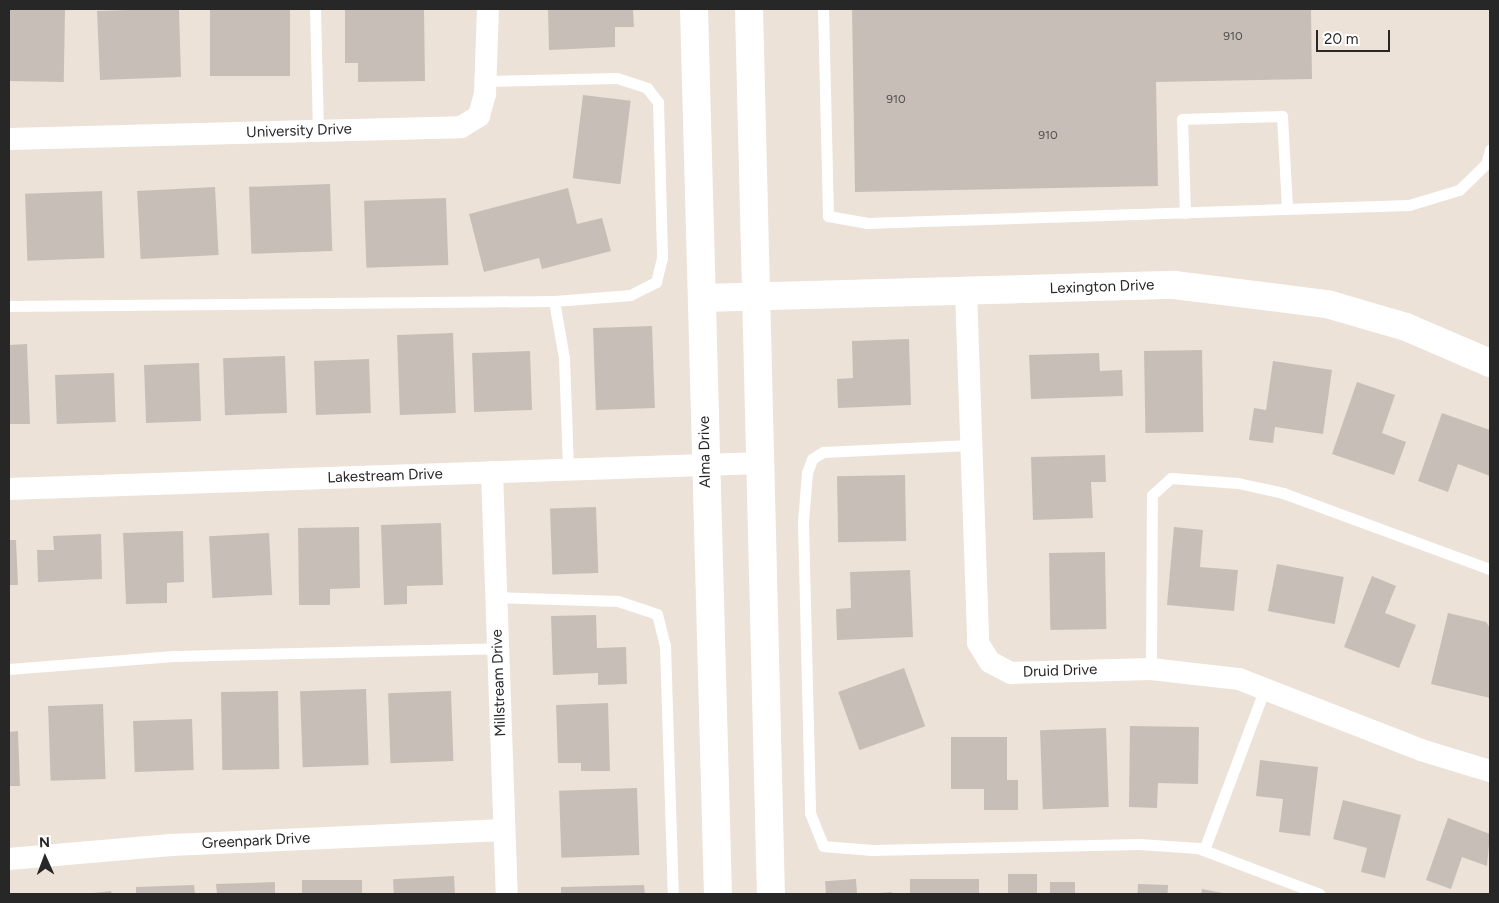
<!DOCTYPE html>
<html>
<head>
<meta charset="utf-8">
<style>
  body { margin:0 }
  #map { position:relative; width:1499px; height:903px; overflow:hidden; background:#ece2d7; font-family:Figtree,sans-serif }
  div>[style] { position:absolute }
  .building>* { inset:0; background:#c7bfb7; transform-origin:0 0 }
  .lane>* { height:11px; margin:-5.5px; padding:0 5.5px; transform-origin:5.5px; border-radius:5.5px; background:#fff }
  .street>* { height:22px; margin:-11px; padding:0 11px; transform-origin:11px; border-radius:11px; background:#fff }
  .secondary>* { height:28px; margin:-14px; padding:0 14px; transform-origin:14px; border-radius:14px; background:#fff }
  span { translate:-50% -50%; white-space:nowrap; text-align:center; line-height:1.15; -webkit-text-stroke:5px #fff; paint-order:stroke }
  .number-label { font-size:12px; color:#4f4d4b }
  .number-label span { -webkit-text-stroke-width:0 }
  .street-label { font-size:15px; color:#272727 }
  .frame { position:absolute; inset:0; border:10px solid #272727; pointer-events:none }
  .north { position:absolute; left:20px; top:833px; width:50px; height:50px; -webkit-text-stroke:4px #fff; paint-order:stroke; rotate:358deg; font-size:14px; font-weight:700; line-height:20px; text-align:center; color:#272727 }
  .north::after { content:''; display:block; margin:auto; width:18px; height:22px; background:#272727; clip-path:polygon(50% 0,100% 100%,50% 72%,0 100%) }
  .scale { position:absolute; left:1316px; top:30px; width:74px; height:22px; box-sizing:border-box; border:2px solid #272727; border-top:0; padding-left:6px; font-size:15px; line-height:18px; white-space:nowrap; color:#272727; -webkit-text-stroke:4px #fff; paint-order:stroke }
</style>
</head>
<body>
<div id="map">
  <div class="building">
    <i style="left:9px;top:9px;width:56px;height:72px;rotate:1deg"></i>
    <i style="clip-path:polygon(163px 9px,179px 9px,181px 77px,100px 80px,97px 11px)"></i>
    <i style="left:210px;top:9px;width:80px;height:67px"></i>
    <i style="clip-path:polygon(345px 9px,424px 9px,425px 81px,358px 82px,358px 63px,345px 63px)"></i>
    <i style="clip-path:polygon(548px 9px,633px 9px,634px 27px,615px 27px,615px 47px,549px 50px)"></i>
    <i style="clip-path:polygon(852px 9px,1311px 9px,1312px 79px,1156px 82px,1158px 186px,855px 192px)"></i>
    <i style="left:583px;top:95px;width:48px;height:84px;rotate:7deg"></i>
    <i style="left:330px;top:184px;width:67px;height:81px;rotate:88deg"></i>
    <i style="left:215px;top:187px;width:68px;height:78px;rotate:87deg"></i>
    <i style="clip-path:polygon(568px 188px,577px 224px,602px 218px,611px 251px,542px 269px,539px 258px,484px 272px,469px 214px)"></i>
    <i style="left:102px;top:191px;width:67px;height:77px;rotate:88deg"></i>
    <i style="left:446px;top:198px;width:67px;height:82px;rotate:88deg"></i>
    <i style="left:652px;top:326px;width:82px;height:59px;rotate:88deg"></i>
    <i style="left:453px;top:333px;width:80px;height:56px;rotate:88deg"></i>
    <i style="clip-path:polygon(909px 339px,911px 405px,838px 408px,837px 379px,853px 378px,852px 341px)"></i>
    <i style="clip-path:polygon(27px 344px,30px 424px,9px 424px,9px 345px)"></i>
    <i style="left:1202px;top:350px;width:82px;height:58px;rotate:89deg"></i>
    <i style="left:530px;top:351px;width:59px;height:58px;rotate:88deg"></i>
    <i style="clip-path:polygon(1099px 353px,1100px 371px,1122px 370px,1123px 396px,1031px 399px,1029px 355px)"></i>
    <i style="left:285px;top:356px;width:57px;height:62px;rotate:88deg"></i>
    <i style="left:369px;top:359px;width:54px;height:55px;rotate:88deg"></i>
    <i style="clip-path:polygon(1273px 361px,1332px 370px,1323px 434px,1275px 427px,1273px 443px,1249px 440px,1254px 408px,1266px 410px)"></i>
    <i style="left:199px;top:363px;width:58px;height:55px;rotate:88deg"></i>
    <i style="left:114px;top:373px;width:49px;height:59px;rotate:88deg"></i>
    <i style="clip-path:polygon(1357px 382px,1395px 395px,1382px 433px,1406px 442px,1394px 475px,1332px 454px)"></i>
    <i style="clip-path:polygon(1442px 413px,1490px 430px,1490px 476px,1458px 464px,1448px 492px,1418px 481px)"></i>
    <i style="clip-path:polygon(1105px 455px,1106px 482px,1091px 482px,1093px 518px,1033px 520px,1031px 457px)"></i>
    <i style="left:905px;top:475px;width:66px;height:68px;rotate:89deg"></i>
    <i style="left:596px;top:507px;width:66px;height:46px;rotate:88deg"></i>
    <i style="clip-path:polygon(441px 523px,443px 585px,407px 586px,407px 604px,384px 605px,381px 525px)"></i>
    <i style="clip-path:polygon(359px 527px,360px 588px,330px 589px,330px 605px,299px 605px,298px 528px)"></i>
    <i style="clip-path:polygon(1174px 527px,1203px 530px,1200px 567px,1238px 570px,1234px 611px,1167px 605px)"></i>
    <i style="clip-path:polygon(183px 531px,184px 582px,167px 583px,167px 603px,126px 604px,123px 533px)"></i>
    <i style="left:269px;top:533px;width:62px;height:60px;rotate:87deg"></i>
    <i style="clip-path:polygon(101px 534px,102px 579px,38px 582px,37px 550px,54px 550px,53px 536px)"></i>
    <i style="clip-path:polygon(9px 540px,16px 540px,18px 585px,9px 585px)"></i>
    <i style="left:1105px;top:552px;width:77px;height:56px;rotate:89deg"></i>
    <i style="left:1277px;top:564px;width:68px;height:48px;rotate:11deg"></i>
    <i style="clip-path:polygon(910px 570px,913px 637px,837px 640px,836px 609px,851px 608px,850px 572px)"></i>
    <i style="clip-path:polygon(1372px 576px,1396px 586px,1385px 613px,1416px 625px,1399px 668px,1344px 647px)"></i>
    <i style="clip-path:polygon(1448px 613px,1486px 622px,1490px 628px,1490px 698px,1431px 684px)"></i>
    <i style="clip-path:polygon(596px 615px,597px 648px,626px 647px,627px 684px,598px 685px,598px 673px,553px 675px,551px 616px)"></i>
    <i style="left:904px;top:668px;width:62px;height:70px;rotate:70deg"></i>
    <i style="left:366px;top:689px;width:76px;height:66px;rotate:88deg"></i>
    <i style="left:278px;top:691px;width:78px;height:57px;rotate:89deg"></i>
    <i style="left:451px;top:691px;width:70px;height:63px;rotate:88deg"></i>
    <i style="clip-path:polygon(608px 703px,610px 771px,581px 771px,581px 763px,558px 763px,556px 705px)"></i>
    <i style="left:103px;top:704px;width:75px;height:55px;rotate:88deg"></i>
    <i style="left:192px;top:719px;width:51px;height:59px;rotate:88deg"></i>
    <i style="clip-path:polygon(1130px 726px,1199px 727px,1198px 784px,1158px 783px,1157px 808px,1129px 807px)"></i>
    <i style="left:1106px;top:728px;width:79px;height:66px;rotate:88deg"></i>
    <i style="clip-path:polygon(18px 731px,20px 786px,9px 786px,9px 732px)"></i>
    <i style="clip-path:polygon(951px 737px,1007px 737px,1007px 780px,1018px 780px,1018px 810px,984px 810px,984px 789px,951px 789px)"></i>
    <i style="clip-path:polygon(1260px 760px,1318px 767px,1310px 836px,1279px 832px,1283px 799px,1256px 796px)"></i>
    <i style="left:637px;top:788px;width:67px;height:78px;rotate:88deg"></i>
    <i style="clip-path:polygon(1343px 800px,1401px 815px,1385px 878px,1361px 872px,1367px 848px,1333px 839px)"></i>
    <i style="clip-path:polygon(1448px 818px,1490px 834px,1487px 866px,1462px 857px,1451px 889px,1426px 880px)"></i>
    <i style="left:1008px;top:874px;width:29px;height:20px"></i>
    <i style="left:454px;top:876px;width:18px;height:61px;rotate:87deg"></i>
    <i style="left:856px;top:879px;width:15px;height:31px;rotate:86deg"></i>
    <i style="left:979px;top:879px;width:15px;height:69px;rotate:90deg"></i>
    <i style="left:362px;top:880px;width:14px;height:60px;rotate:90deg"></i>
    <i style="clip-path:polygon(275px 882px,275px 894px,217px 894px,216px 884px)"></i>
    <i style="left:1050px;top:882px;width:25px;height:12px"></i>
    <i style="left:1138px;top:884px;width:30px;height:10px;rotate:2deg"></i>
    <i style="clip-path:polygon(194px 885px,195px 894px,136px 894px,136px 887px)"></i>
    <i style="clip-path:polygon(644px 885px,645px 894px,561px 894px,561px 887px)"></i>
    <i style="clip-path:polygon(1202px 889px,1223px 893px,1223px 894px,1201px 894px)"></i>
    <i style="clip-path:polygon(111px 891px,112px 894px,94px 894px,93px 893px)"></i>
    <i style="clip-path:polygon(892px 892px,892px 894px,879px 894px,879px 893px)"></i>
  </div>
  <div class="lane">
    <i style="left:315px;top:9px;width:121px;rotate:88.6deg"></i>
    <i style="left:823px;top:9px;width:207px;rotate:88.6deg"></i>
    <i style="left:828px;top:216px;width:39px;rotate:10deg"></i>
    <i style="left:866px;top:223px;width:543px;rotate:-1.9deg"></i>
    <i style="left:1409px;top:205px;width:52px;rotate:-16.7deg"></i>
    <i style="left:1459px;top:190px;width:37px;rotate:-44deg"></i>
    <i style="left:1486px;top:164px;width:15px;rotate:-74deg"></i>
    <i style="left:485px;top:81px;width:132px;rotate:-1.3deg"></i>
    <i style="left:617px;top:78px;width:32px;rotate:18deg"></i>
    <i style="left:647px;top:88px;width:18px;rotate:52deg"></i>
    <i style="left:658px;top:102px;width:156px;rotate:88.5deg"></i>
    <i style="left:662px;top:258px;width:25px;rotate:104deg"></i>
    <i style="left:656px;top:282px;width:28px;rotate:153deg"></i>
    <i style="left:631px;top:295px;width:77px;rotate:175.5deg"></i>
    <i style="left:1185px;top:213px;width:94px;rotate:-91.8deg"></i>
    <i style="left:1182px;top:119px;width:100px;rotate:-1.7deg"></i>
    <i style="left:1282px;top:116px;width:92px;rotate:86.9deg"></i>
    <i style="left:9px;top:306px;width:545px;rotate:-0.53deg"></i>
    <i style="left:554px;top:301px;width:58px;rotate:80deg"></i>
    <i style="left:564px;top:358px;width:111px;rotate:87.9deg"></i>
    <i style="left:970px;top:445px;width:147px;rotate:177.3deg"></i>
    <i style="left:823px;top:452px;width:13px;rotate:148deg"></i>
    <i style="left:812px;top:459px;width:15px;rotate:110deg"></i>
    <i style="left:807px;top:473px;width:49px;rotate:94.7deg"></i>
    <i style="left:803px;top:522px;width:291px;rotate:88.6deg"></i>
    <i style="left:810px;top:813px;width:35px;rotate:68deg"></i>
    <i style="left:823px;top:846px;width:49px;rotate:4.7deg"></i>
    <i style="left:872px;top:850px;width:267px;rotate:-1.3deg"></i>
    <i style="left:1139px;top:844px;width:59px;rotate:3.9deg"></i>
    <i style="left:1198px;top:848px;width:130px;rotate:20.7deg"></i>
    <i style="left:496px;top:597px;width:122px;rotate:1.9deg"></i>
    <i style="left:618px;top:601px;width:41px;rotate:18.4deg"></i>
    <i style="left:657px;top:614px;width:32px;rotate:76deg"></i>
    <i style="left:665px;top:645px;width:249px;rotate:88.2deg"></i>
    <i style="left:9px;top:669px;width:168px;rotate:-4.5deg"></i>
    <i style="left:176px;top:656px;width:322px;rotate:-1.4deg"></i>
    <i style="left:1151px;top:669px;width:174px;rotate:-89.7deg"></i>
    <i style="left:1152px;top:495px;width:25px;rotate:-42deg"></i>
    <i style="left:1171px;top:478px;width:67px;rotate:4.3deg"></i>
    <i style="left:1238px;top:483px;width:46px;rotate:12.5deg"></i>
    <i style="left:1283px;top:493px;width:221px;rotate:20.2deg"></i>
    <i style="left:1204px;top:850px;width:173px;rotate:-69.4deg"></i>
  </div>
  <div class="street">
    <i style="left:9px;top:139px;width:452px;rotate:-1.5deg"></i>
    <i style="left:461px;top:127px;width:21px;rotate:-31deg"></i>
    <i style="left:479px;top:116px;width:23px;rotate:-75deg"></i>
    <i style="left:485px;top:94px;width:85px;rotate:-88deg"></i>
    <i style="left:966px;top:291px;width:352px;rotate:88deg"></i>
    <i style="left:978px;top:643px;width:22px;rotate:58deg"></i>
    <i style="left:990px;top:662px;width:24px;rotate:28deg"></i>
    <i style="left:1011px;top:673px;width:140px;rotate:-1.6deg"></i>
    <i style="left:1151px;top:669px;width:89px;rotate:6.5deg"></i>
    <i style="left:1239px;top:679px;width:195px;rotate:21.3deg"></i>
    <i style="left:1421px;top:750px;width:72px;rotate:16.9deg"></i>
    <i style="left:492px;top:472px;width:422px;rotate:88deg"></i>
    <i style="left:9px;top:489px;width:753px;rotate:-1.98deg"></i>
    <i style="left:9px;top:859px;width:163px;rotate:-4.9deg"></i>
    <i style="left:171px;top:845px;width:333px;rotate:-2.6deg"></i>
  </div>
  <div class="secondary">
    <i style="left:694px;top:9px;width:885px;rotate:88.45deg"></i>
    <i style="left:749px;top:9px;width:885px;rotate:88.58deg"></i>
    <i style="left:702px;top:298px;width:472px;rotate:-1.6deg"></i>
    <i style="left:1174px;top:285px;width:154px;rotate:7.1deg"></i>
    <i style="left:1327px;top:304px;width:82px;rotate:16.2deg"></i>
    <i style="left:1406px;top:327px;width:91px;rotate:23.2deg"></i>
  </div>
  <div class="number-label">
    <span style="left:1233px;top:37px">910</span>
    <span style="left:896px;top:100px">910</span>
    <span style="left:1048px;top:136px">910</span>
  </div>
  <div class="street-label">
    <span style="left:299px;top:131px;rotate:-2deg">University Drive</span>
    <span style="left:1102px;top:287px;rotate:-2deg">Lexington Drive</span>
    <span style="left:705px;top:452px;rotate:-91deg">Alma Drive</span>
    <span style="left:385px;top:476px;rotate:-2deg">Lakestream Drive</span>
    <span style="left:1060px;top:671px;rotate:-2deg">Druid Drive</span>
    <span style="left:499px;top:683px;rotate:-92deg">Millstream Drive</span>
    <span style="left:256px;top:841px;rotate:-3deg">Greenpark Drive</span>
  </div>
  <div class="frame"></div>
  <div class="north">N</div>
  <div class="scale">20 m</div>
</div>
</body>
</html>
